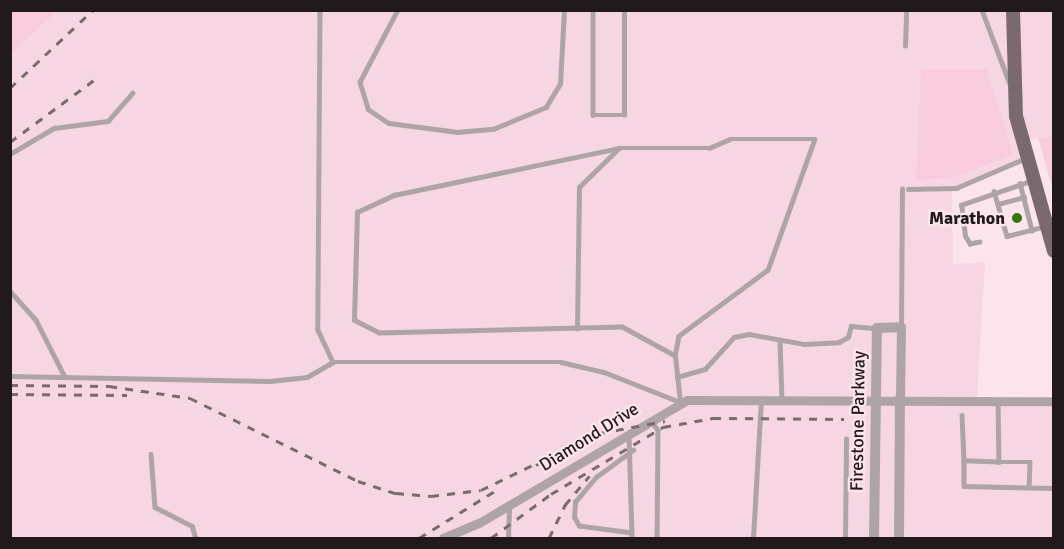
<!DOCTYPE html>
<html>
<head>
<meta charset="utf-8">
<style>
  body { margin:0 }
  #map { position:relative; width:1064px; height:549px; overflow:hidden; background:#fce4ed; font-family:Signika,sans-serif }
  div>[style] { position:absolute }
  .built>* { inset:0; background:#f6d6e3 }
  .green>* { inset:0; background:#f8cbdd }
  .service>* { height:4.5px; margin:-2.25px; padding:0 2.25px; transform-origin:2.25px; border-radius:2.25px; background:#aea4a8 }
  .minor>* { height:9px; margin:-4.5px; padding:0 4.5px; transform-origin:4.5px; border-radius:4.5px; background:#aea4a8 }
  .tertiary>* { height:10px; margin:-5px; padding:0 5px; transform-origin:5px; border-radius:5px; background:#aea4a8 }
  .primary>* { height:14px; margin:-7px; padding:0 7px; transform-origin:7px; border-radius:7px; background:#7b6970 }
  .rail>* { height:3px; margin-top:-1.5px; transform-origin:0; background:repeating-linear-gradient(90deg,#786a6f 0 8px,transparent 0 16px) }
  .dots>* { width:16px; height:16px; translate:-50% -50%; box-sizing:border-box; border:3px solid #fce4ed; border-radius:50% }
  span { translate:-50% -50%; white-space:nowrap; text-align:center; line-height:1.15; -webkit-text-stroke:5px #fce4ed; paint-order:stroke }
  .poi-label { font-size:18px; color:#21191c; font-weight:700 }
  .right { translate:-100% -50%; text-align:right }
  .street-label { font-size:18px; color:#21191c }
  .frame { position:absolute; inset:0; border:12px solid #21191c; pointer-events:none }
</style>
</head>
<body>
<div id="map">
  <div class="built">
    <i style="clip-path:polygon(10px 11px,1053px 11px,1053px 136px,1024px 141px,1029px 157px,952px 189px,953px 264px,985px 262px,977px 399px,1053px 401px,1053px 538px,11px 538px)"></i>
  </div>
  <div class="green">
    <i style="clip-path:polygon(11px 10px,57px 10px,57px 11px,11px 53px)"></i>
    <i style="clip-path:polygon(921px 69px,986px 69px,1013px 154px,952px 178px,916px 180px)"></i>
    <i style="clip-path:polygon(1053px 136px,1054px 136px,1053px 190px,1038px 138px)"></i>
  </div>
  <div class="service">
    <i style="left:320px;top:10px;width:320px;rotate:90.4deg"></i>
    <i style="left:318px;top:330px;width:35px;rotate:65deg"></i>
    <i style="left:333px;top:362px;width:228px"></i>
    <i style="left:561px;top:362px;width:44px;rotate:13.1deg"></i>
    <i style="left:604px;top:372px;width:82px;rotate:21.5deg"></i>
    <i style="left:680px;top:402px;width:46px;rotate:-96.2deg"></i>
    <i style="left:398px;top:10px;width:81px;rotate:117.8deg"></i>
    <i style="left:360px;top:82px;width:28px;rotate:73deg"></i>
    <i style="left:368px;top:109px;width:25px;rotate:34deg"></i>
    <i style="left:389px;top:123px;width:69px;rotate:7.5deg"></i>
    <i style="left:457px;top:132px;width:36px;rotate:-5deg"></i>
    <i style="left:493px;top:129px;width:57px;rotate:-22.5deg"></i>
    <i style="left:546px;top:107px;width:27px;rotate:-59deg"></i>
    <i style="left:560px;top:84px;width:74px;rotate:-86.9deg"></i>
    <i style="left:593px;top:10px;width:105px;rotate:90deg"></i>
    <i style="left:593px;top:115px;width:31px"></i>
    <i style="left:624px;top:115px;width:105px;rotate:-90deg"></i>
    <i style="left:982px;top:10px;width:79px;rotate:69.3deg"></i>
    <i style="left:905px;top:46px;width:36px;rotate:-88deg"></i>
    <i style="left:730px;top:139px;width:85px"></i>
    <i style="left:815px;top:139px;width:139px;rotate:109.7deg"></i>
    <i style="left:768px;top:270px;width:111px;rotate:143.4deg"></i>
    <i style="left:679px;top:336px;width:20px;rotate:101deg"></i>
    <i style="left:675px;top:356px;width:60px;rotate:-151.3deg"></i>
    <i style="left:622px;top:327px;width:243px;rotate:178.6deg"></i>
    <i style="left:379px;top:333px;width:28px;rotate:-153deg"></i>
    <i style="left:354px;top:320px;width:108px;rotate:-88.4deg"></i>
    <i style="left:357px;top:212px;width:41px;rotate:-24.7deg"></i>
    <i style="left:394px;top:195px;width:230px;rotate:-11.8deg"></i>
    <i style="left:619px;top:148px;width:90px"></i>
    <i style="left:709px;top:148px;width:23px;rotate:-23deg"></i>
    <i style="left:10px;top:154px;width:51px;rotate:-30.6deg"></i>
    <i style="left:54px;top:128px;width:54px;rotate:-7.4deg"></i>
    <i style="left:108px;top:121px;width:37px;rotate:-49deg"></i>
    <i style="left:1020px;top:183px;width:49px;rotate:75.7deg"></i>
    <i style="left:908px;top:189px;width:48px;rotate:-1.2deg"></i>
    <i style="left:956px;top:188px;width:76px;rotate:-23.2deg"></i>
    <i style="left:994px;top:191px;width:47px;rotate:73.9deg"></i>
    <i style="left:1007px;top:236px;width:40px;rotate:-14.4deg"></i>
    <i style="left:998px;top:204px;width:27px;rotate:-15deg"></i>
    <i style="left:980px;top:242px;width:10px;rotate:169deg"></i>
    <i style="left:970px;top:244px;width:9px;rotate:-122deg"></i>
    <i style="left:965px;top:236px;width:31px;rotate:-97deg"></i>
    <i style="left:961px;top:205px;width:76px;rotate:-19.1deg"></i>
    <i style="left:10px;top:291px;width:39px;rotate:48deg"></i>
    <i style="left:36px;top:320px;width:62px;rotate:63deg"></i>
    <i style="left:901px;top:327px;width:138px;rotate:-89.6deg"></i>
    <i style="left:577px;top:329px;width:142px;rotate:-89.2deg"></i>
    <i style="left:579px;top:187px;width:56px;rotate:-44.3deg"></i>
    <i style="left:780px;top:340px;width:60px;rotate:88.1deg"></i>
    <i style="left:10px;top:376px;width:260px;rotate:1.1deg"></i>
    <i style="left:270px;top:381px;width:37px;rotate:-6deg"></i>
    <i style="left:307px;top:377px;width:30px;rotate:-30deg"></i>
    <i style="left:677px;top:377px;width:29px;rotate:-16deg"></i>
    <i style="left:705px;top:369px;width:43px;rotate:-47.8deg"></i>
    <i style="left:734px;top:337px;width:15px;rotate:-11deg"></i>
    <i style="left:749px;top:334px;width:56px;rotate:10.3deg"></i>
    <i style="left:804px;top:344px;width:35px;rotate:-3deg"></i>
    <i style="left:839px;top:342px;width:10px;rotate:-29deg"></i>
    <i style="left:848px;top:337px;width:11px;rotate:-75deg"></i>
    <i style="left:851px;top:326px;width:25px;rotate:5deg"></i>
    <i style="left:998px;top:400px;width:62px;rotate:89.1deg"></i>
    <i style="left:999px;top:462px;width:35px;rotate:-178deg"></i>
    <i style="left:964px;top:461px;width:25px;rotate:90deg"></i>
    <i style="left:964px;top:486px;width:90px;rotate:1.3deg"></i>
    <i style="left:962px;top:415px;width:46px;rotate:87.5deg"></i>
    <i style="left:651px;top:421px;width:11px;rotate:52deg"></i>
    <i style="left:658px;top:430px;width:108px;rotate:90.5deg"></i>
    <i style="left:629px;top:435px;width:103px;rotate:88.3deg"></i>
    <i style="left:151px;top:454px;width:53px;rotate:85.7deg"></i>
    <i style="left:155px;top:507px;width:42px;rotate:27.2deg"></i>
    <i style="left:192px;top:526px;width:13px;rotate:72deg"></i>
    <i style="left:999px;top:462px;width:31px"></i>
    <i style="left:1030px;top:462px;width:25px;rotate:92deg"></i>
    <i style="left:632px;top:533px;width:53px;rotate:-172.5deg"></i>
    <i style="left:579px;top:526px;width:10px;rotate:-119deg"></i>
    <i style="left:574px;top:517px;width:15px;rotate:-86deg"></i>
    <i style="left:575px;top:502px;width:33px;rotate:-50deg"></i>
    <i style="left:596px;top:477px;width:46px;rotate:-36.1deg"></i>
    <i style="left:508px;top:538px;width:32px;rotate:-88deg"></i>
    <i style="left:753px;top:538px;width:139px;rotate:-86.7deg"></i>
    <i style="left:845px;top:538px;width:99px;rotate:-89.4deg"></i>
  </div>
  <div class="minor">
    <i style="left:900px;top:398px;width:71px;rotate:-89.2deg"></i>
    <i style="left:443px;top:538px;width:39px;rotate:-23deg"></i>
    <i style="left:479px;top:523px;width:242px;rotate:-30.6deg"></i>
    <i style="left:687px;top:400px;width:367px;rotate:0.2deg"></i>
  </div>
  <div class="tertiary">
    <i style="left:874px;top:538px;width:210px;rotate:-89.2deg"></i>
    <i style="left:877px;top:328px;width:24px;rotate:-2deg"></i>
    <i style="left:899px;top:538px;width:140px;rotate:-89.6deg"></i>
  </div>
  <div class="primary">
    <i style="left:1013px;top:10px;width:106px;rotate:88.4deg"></i>
    <i style="left:1016px;top:116px;width:140px;rotate:74.3deg"></i>
  </div>
  <div class="rail">
    <i style="left:10px;top:88px;width:114px;rotate:-43.2deg"></i>
    <i style="left:10px;top:142px;width:104px;rotate:-36.4deg"></i>
    <i style="left:10px;top:385px;width:99px;rotate:0.6deg"></i>
    <i style="left:109px;top:386px;width:82px;rotate:8.4deg"></i>
    <i style="left:190px;top:398px;width:187px;rotate:26.3deg"></i>
    <i style="left:358px;top:481px;width:40px;rotate:18deg"></i>
    <i style="left:396px;top:493px;width:35px;rotate:5deg"></i>
    <i style="left:431px;top:496px;width:50px;rotate:-6.8deg"></i>
    <i style="left:481px;top:490px;width:69px;rotate:-25.8deg"></i>
    <i style="left:10px;top:394px;width:117px;rotate:0.5deg"></i>
    <i style="left:536px;top:465px;width:72px;rotate:-26.6deg"></i>
    <i style="left:600px;top:433px;width:66px;rotate:-10.5deg"></i>
    <i style="left:419px;top:538px;width:93px;rotate:-31.8deg"></i>
    <i style="left:491px;top:538px;width:74px;rotate:-36.3deg"></i>
    <i style="left:551px;top:494px;width:131px;rotate:-30.9deg"></i>
    <i style="left:663px;top:427px;width:51px;rotate:-10.2deg"></i>
    <i style="left:713px;top:418px;width:131px;rotate:0.4deg"></i>
    <i style="left:549px;top:538px;width:37px;rotate:-64deg"></i>
    <i style="left:565px;top:505px;width:38px;rotate:-50deg"></i>
  </div>
  <div class="dots">
    <i style="left:1017px;top:218px;background:#387408"></i>
  </div>
  <div class="poi-label">
    <span class="right" style="left:1005px;top:218px">Marathon</span>
  </div>
  <div class="street-label">
    <span style="left:858px;top:421px;rotate:-89deg">Firestone Parkway</span>
    <span style="left:589px;top:437px;rotate:-32deg">Diamond Drive</span>
  </div>
  <div class="frame"></div>
</div>
</body>
</html>
